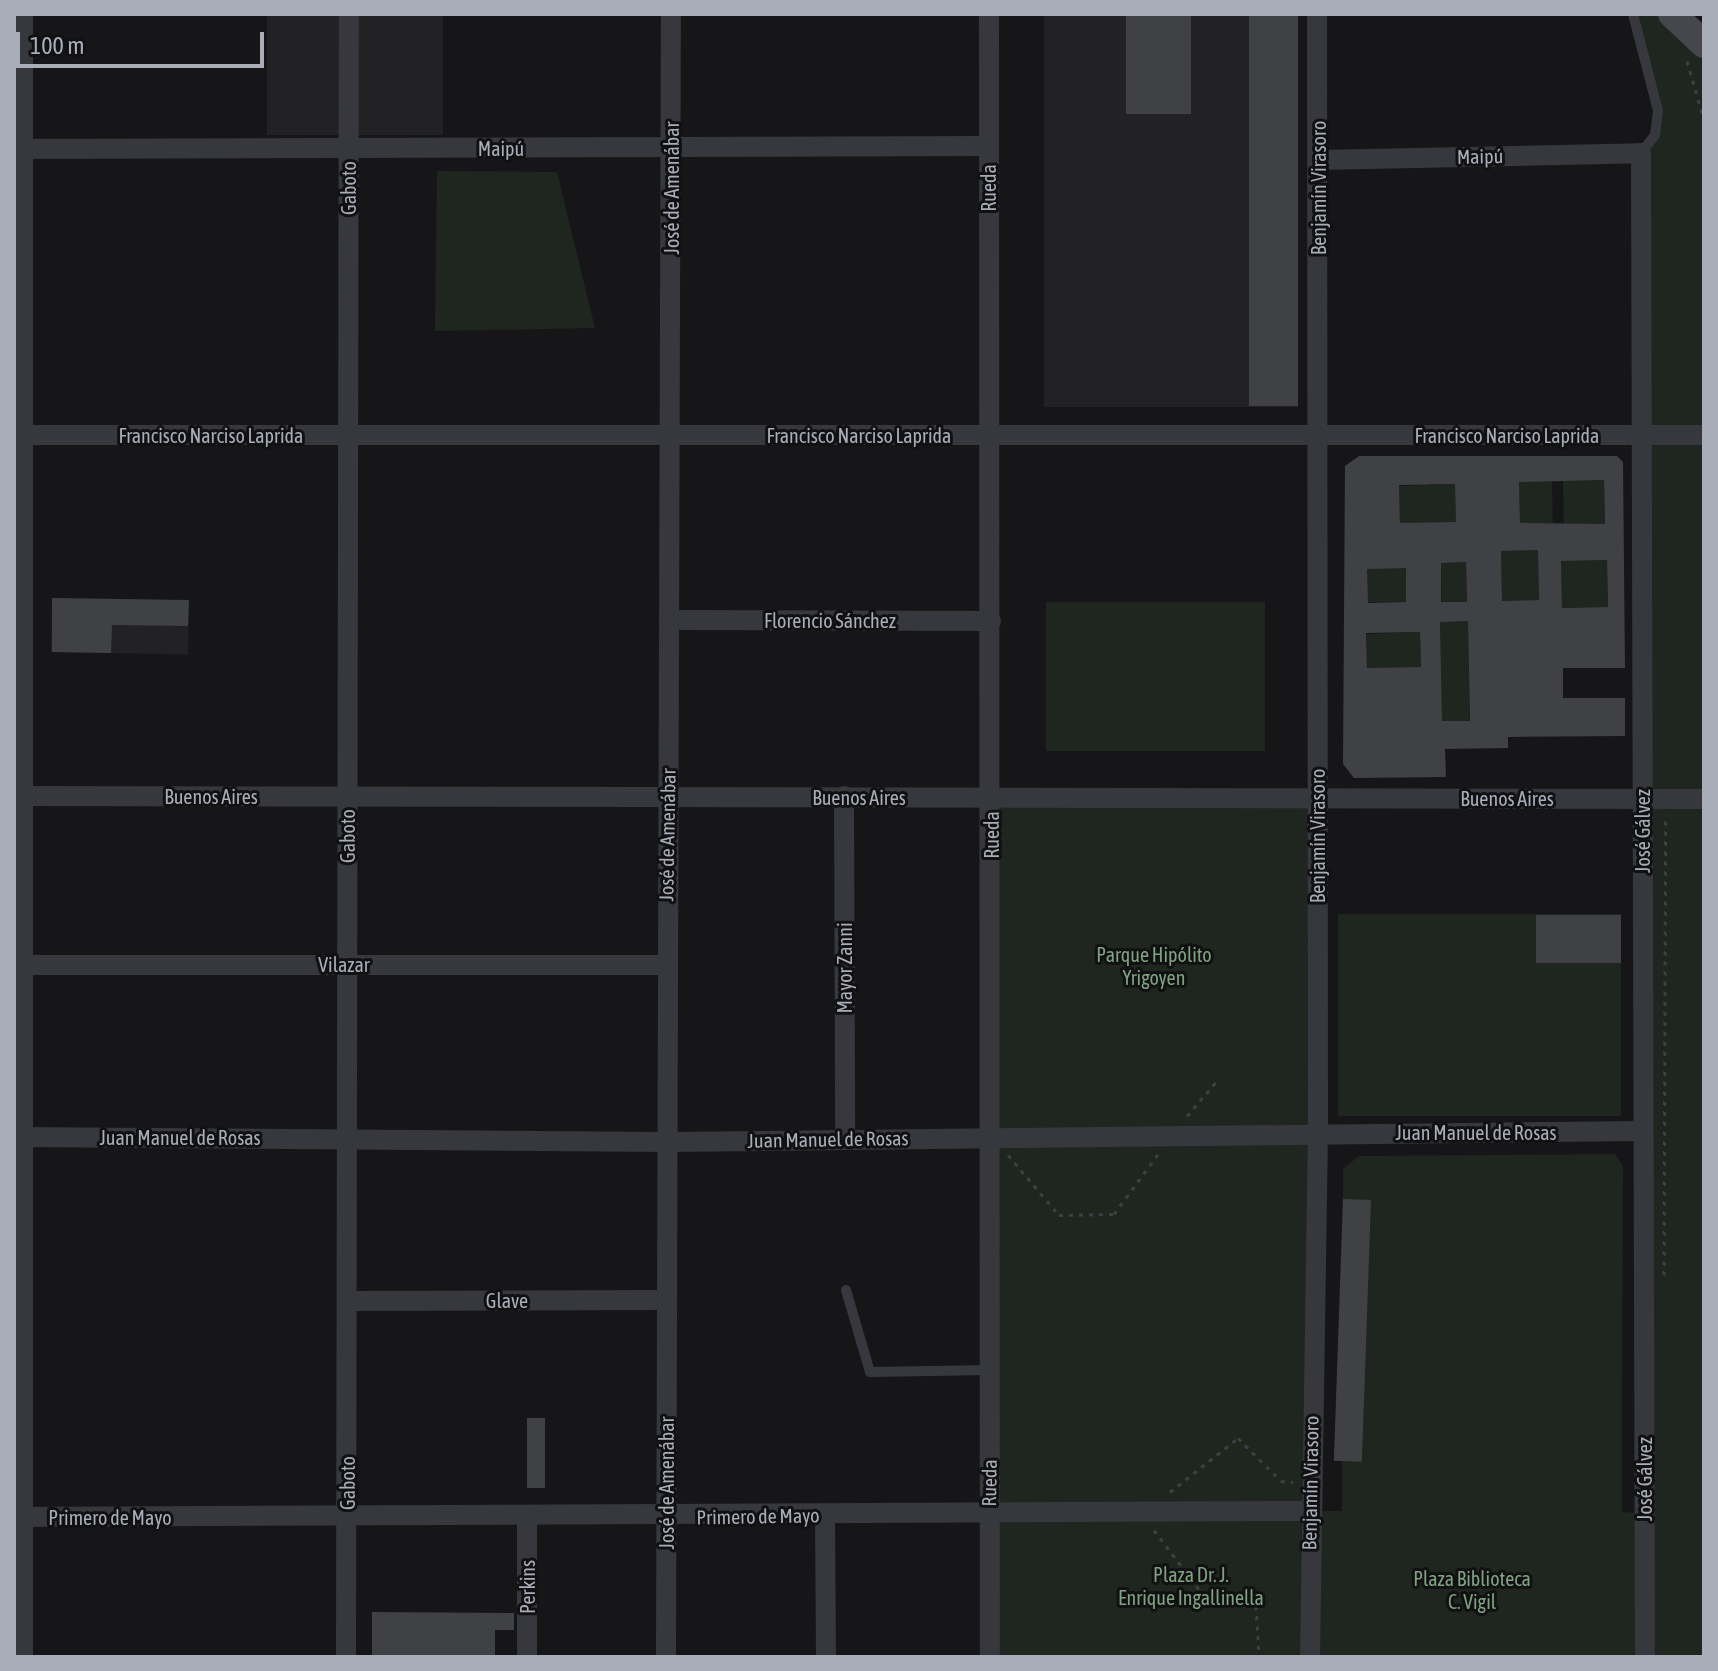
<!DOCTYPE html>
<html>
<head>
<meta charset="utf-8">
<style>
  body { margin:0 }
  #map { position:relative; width:1718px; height:1671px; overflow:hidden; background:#161618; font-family:"Asap Condensed",sans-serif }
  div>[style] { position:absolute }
  .built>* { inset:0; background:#222225; transform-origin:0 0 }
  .green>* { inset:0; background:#1e261f; transform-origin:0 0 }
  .building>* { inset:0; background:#404145; transform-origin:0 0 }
  .path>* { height:3px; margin-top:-1.5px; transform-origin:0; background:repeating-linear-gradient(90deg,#3d3f44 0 4px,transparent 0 10px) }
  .service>* { height:10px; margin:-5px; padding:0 5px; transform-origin:5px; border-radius:5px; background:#37383d }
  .minor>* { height:20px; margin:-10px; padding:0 10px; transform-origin:10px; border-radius:10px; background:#37383d }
  .secondary>* { height:28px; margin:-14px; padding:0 14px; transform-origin:14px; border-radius:14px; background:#45474d }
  span { translate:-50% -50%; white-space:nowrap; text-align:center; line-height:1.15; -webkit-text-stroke:6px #111113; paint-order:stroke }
  .street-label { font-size:20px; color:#a8adb8 }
  .park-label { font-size:20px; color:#7fa381 }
  .frame { position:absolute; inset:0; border:16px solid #a8adb8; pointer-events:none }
  .scale { position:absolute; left:16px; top:32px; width:248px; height:36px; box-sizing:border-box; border:4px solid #a8adb8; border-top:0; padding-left:10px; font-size:24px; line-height:28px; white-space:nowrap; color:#a8adb8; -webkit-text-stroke:6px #111113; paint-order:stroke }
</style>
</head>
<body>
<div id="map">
  <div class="built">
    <i style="left:267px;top:14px;width:176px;height:121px"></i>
    <i style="left:1044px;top:14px;width:254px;height:393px"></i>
    <i style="left:52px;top:598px;width:137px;height:54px;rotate:1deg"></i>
  </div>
  <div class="green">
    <i style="clip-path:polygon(1633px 14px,1672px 14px,1704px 44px,1704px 1657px,990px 1657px,990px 797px,1317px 796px,1309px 1511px,1342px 1511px,1343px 1169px,1359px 1156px,1615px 1154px,1623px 1166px,1622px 1512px,1644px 1513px,1641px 153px,1655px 135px,1658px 111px)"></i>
    <i style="clip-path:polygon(437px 171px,557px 172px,595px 328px,435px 331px)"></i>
    <i style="left:1604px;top:480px;width:44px;height:41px;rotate:89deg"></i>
    <i style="left:1552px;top:481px;width:42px;height:33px;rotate:89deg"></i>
    <i style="left:1455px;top:484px;width:38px;height:56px;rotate:88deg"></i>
    <i style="left:1538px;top:550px;width:50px;height:37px;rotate:89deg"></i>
    <i style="left:1607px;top:560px;width:47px;height:46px;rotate:89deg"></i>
    <i style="left:1466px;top:562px;width:40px;height:25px;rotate:89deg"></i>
    <i style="left:1406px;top:568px;width:34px;height:39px;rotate:90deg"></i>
    <i style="left:1265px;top:602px;width:149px;height:219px;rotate:90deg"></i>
    <i style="left:1468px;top:621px;width:100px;height:28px;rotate:89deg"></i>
    <i style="left:1420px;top:632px;width:35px;height:54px;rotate:88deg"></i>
    <i style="left:1338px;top:914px;width:283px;height:202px"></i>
  </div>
  <div class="building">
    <i style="left:1126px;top:14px;width:65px;height:100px"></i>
    <i style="left:1249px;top:14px;width:49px;height:392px"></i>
    <i style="clip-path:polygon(evenodd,1359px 456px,1617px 456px,1623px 462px,1625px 668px,1563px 668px,1563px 698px,1625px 698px,1625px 736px,1508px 737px,1508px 748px,1445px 749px,1446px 777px,1354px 778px,1343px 764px,1345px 466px,1359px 456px,1604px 480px,1605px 524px,1520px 523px,1519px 482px,1604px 480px,1359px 456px,1455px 484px,1456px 522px,1400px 523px,1399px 485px,1455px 484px,1359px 456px,1538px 550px,1539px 600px,1502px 601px,1501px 551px,1538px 550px,1359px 456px,1607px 560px,1608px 607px,1562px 608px,1561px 561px,1607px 560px,1359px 456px,1466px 562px,1467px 602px,1441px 602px,1441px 563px,1466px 562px,1359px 456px,1406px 568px,1406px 602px,1368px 603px,1367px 569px,1406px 568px,1359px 456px,1468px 621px,1470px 721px,1442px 721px,1440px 622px,1468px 621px,1359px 456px,1420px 632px,1421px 667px,1367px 668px,1366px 633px,1420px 632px)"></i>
    <i style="clip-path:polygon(52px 598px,189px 600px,188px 626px,112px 625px,111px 653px,52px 652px)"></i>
    <i style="left:1536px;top:915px;width:85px;height:48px"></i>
    <i style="left:1343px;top:1199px;width:28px;height:262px;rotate:2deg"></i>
    <i style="left:527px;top:1418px;width:18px;height:70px"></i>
    <i style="clip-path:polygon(372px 1612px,514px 1613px,514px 1630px,495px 1630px,495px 1657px,372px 1657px)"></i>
  </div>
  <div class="path">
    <i style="left:1687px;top:61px;width:61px;rotate:73.9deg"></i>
    <i style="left:1187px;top:1116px;width:45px;rotate:-49.5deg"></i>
    <i style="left:1008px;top:1155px;width:79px;rotate:49.6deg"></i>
    <i style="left:1059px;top:1215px;width:55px;rotate:-1deg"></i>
    <i style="left:1114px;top:1214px;width:74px;rotate:-53.7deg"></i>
    <i style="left:1664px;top:1275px;width:460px;rotate:-89.8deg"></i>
    <i style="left:1170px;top:1492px;width:87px;rotate:-38.5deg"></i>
    <i style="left:1238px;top:1438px;width:61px;rotate:45deg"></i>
    <i style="left:1281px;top:1481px;width:12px;rotate:5deg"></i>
    <i style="left:1154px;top:1530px;width:94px;rotate:52.8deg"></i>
    <i style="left:1211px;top:1605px;width:45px;rotate:1.3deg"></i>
    <i style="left:1256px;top:1606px;width:51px;rotate:86.6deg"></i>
  </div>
  <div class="service">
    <i style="left:1633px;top:14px;width:100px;rotate:75.5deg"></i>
    <i style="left:1658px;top:111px;width:24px;rotate:97deg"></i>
    <i style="left:1655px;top:135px;width:23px;rotate:128deg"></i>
    <i style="left:846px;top:1290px;width:85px;rotate:73.7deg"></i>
    <i style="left:870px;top:1372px;width:120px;rotate:-1deg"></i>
  </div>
  <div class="minor">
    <i style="left:23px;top:14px;width:1643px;rotate:90deg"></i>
    <i style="left:989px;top:14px;width:1643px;rotate:89.97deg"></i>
    <i style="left:14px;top:149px;width:974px;rotate:-0.18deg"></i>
    <i style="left:1318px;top:160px;width:323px;rotate:-1.2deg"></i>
    <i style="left:1641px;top:153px;width:1504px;rotate:89.85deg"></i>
    <i style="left:14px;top:435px;width:1690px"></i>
    <i style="left:669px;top:620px;width:322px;rotate:0.2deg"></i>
    <i style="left:14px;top:796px;width:1690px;rotate:0.1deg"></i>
    <i style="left:844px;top:796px;width:343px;rotate:89.8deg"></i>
    <i style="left:22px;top:965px;width:644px"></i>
    <i style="left:14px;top:1137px;width:652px;rotate:0.44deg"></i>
    <i style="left:666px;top:1142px;width:977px;rotate:-0.65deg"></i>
    <i style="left:348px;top:1301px;width:319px;rotate:-0.2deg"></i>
    <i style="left:825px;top:1515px;width:142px;rotate:89.6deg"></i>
    <i style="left:14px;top:1517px;width:1295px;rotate:-0.27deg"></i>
    <i style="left:527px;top:1517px;width:140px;rotate:90deg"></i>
    <i style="left:346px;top:1657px;width:1643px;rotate:-89.9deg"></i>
    <i style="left:666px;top:1657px;width:1643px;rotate:-89.83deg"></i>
    <i style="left:1310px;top:1657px;width:524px;rotate:-89.13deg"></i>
    <i style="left:1318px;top:1133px;width:1119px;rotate:-90.05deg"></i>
  </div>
  <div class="secondary">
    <i style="left:1672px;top:14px;width:44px;rotate:43.2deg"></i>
  </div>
  <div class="street-label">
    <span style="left:501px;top:148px">Maipú</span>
    <span style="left:1480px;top:156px;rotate:-1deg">Maipú</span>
    <span style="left:348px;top:188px;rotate:-90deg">Gaboto</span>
    <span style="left:671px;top:188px;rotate:-90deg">José de Amenábar</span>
    <span style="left:988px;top:188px;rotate:-90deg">Rueda</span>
    <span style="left:1318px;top:188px;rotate:-90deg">Benjamín Virasoro</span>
    <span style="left:211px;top:435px">Francisco Narciso Laprida</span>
    <span style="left:859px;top:435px">Francisco Narciso Laprida</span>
    <span style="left:1507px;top:435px">Francisco Narciso Laprida</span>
    <span style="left:830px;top:620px">Florencio Sánchez</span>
    <span style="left:211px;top:796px">Buenos Aires</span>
    <span style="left:859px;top:797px">Buenos Aires</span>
    <span style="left:1507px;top:798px">Buenos Aires</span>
    <span style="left:1642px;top:831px;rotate:-90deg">José Gálvez</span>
    <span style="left:667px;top:835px;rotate:-89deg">José de Amenábar</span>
    <span style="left:991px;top:835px;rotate:-90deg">Rueda</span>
    <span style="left:347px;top:836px;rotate:-90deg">Gaboto</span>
    <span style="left:1317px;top:836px;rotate:-90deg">Benjamín Virasoro</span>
    <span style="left:344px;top:964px">Vilazar</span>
    <span style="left:844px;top:968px;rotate:-90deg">Mayor Zanni</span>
    <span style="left:1476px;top:1132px">Juan Manuel de Rosas</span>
    <span style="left:180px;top:1137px">Juan Manuel de Rosas</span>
    <span style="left:828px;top:1139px;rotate:-1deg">Juan Manuel de Rosas</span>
    <span style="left:507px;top:1300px">Glave</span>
    <span style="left:1644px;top:1479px;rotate:-90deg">José Gálvez</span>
    <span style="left:347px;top:1483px;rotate:-90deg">Gaboto</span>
    <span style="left:666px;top:1483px;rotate:-90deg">José de Amenábar</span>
    <span style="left:989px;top:1483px;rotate:-89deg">Rueda</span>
    <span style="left:1310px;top:1483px;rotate:-89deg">Benjamín Virasoro</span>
    <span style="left:758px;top:1516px;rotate:-1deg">Primero de Mayo</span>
    <span style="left:110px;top:1517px">Primero de Mayo</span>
    <span style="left:527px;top:1587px;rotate:-90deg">Perkins</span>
  </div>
  <div class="park-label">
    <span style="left:1154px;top:966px">Parque Hipólito<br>Yrigoyen</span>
    <span style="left:1191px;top:1586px">Plaza Dr. J.<br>Enrique Ingallinella</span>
    <span style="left:1472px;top:1590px">Plaza Biblioteca<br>C. Vigil</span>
  </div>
  <div class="frame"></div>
  <div class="scale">100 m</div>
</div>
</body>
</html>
